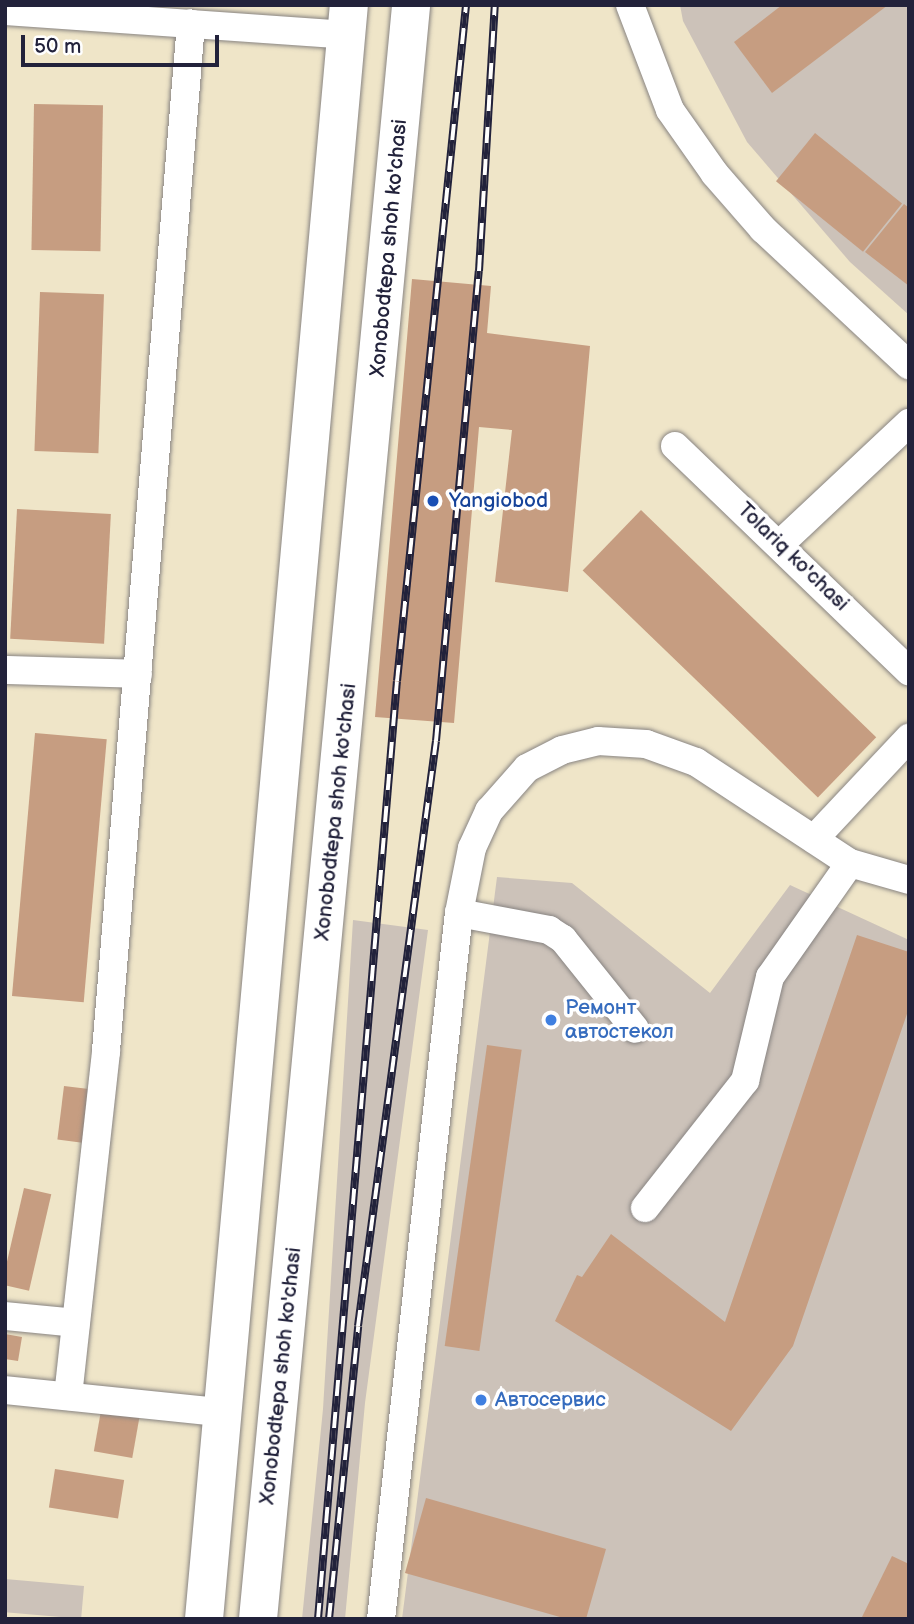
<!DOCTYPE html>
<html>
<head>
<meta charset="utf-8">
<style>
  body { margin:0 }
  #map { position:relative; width:914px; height:1624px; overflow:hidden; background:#efe5c8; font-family:"Balsamiq Sans",sans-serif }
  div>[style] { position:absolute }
  .industrial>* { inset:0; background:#ccc2b9; transform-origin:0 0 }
  .building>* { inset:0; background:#c69d81; transform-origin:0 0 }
  .roads { filter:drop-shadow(0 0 2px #888482) drop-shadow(0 0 2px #888482) }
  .minor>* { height:28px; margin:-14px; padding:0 14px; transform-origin:14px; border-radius:14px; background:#fff }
  .highway>* { height:38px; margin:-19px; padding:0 19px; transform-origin:19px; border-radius:19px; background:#fff }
  .rail>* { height:8px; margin-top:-4px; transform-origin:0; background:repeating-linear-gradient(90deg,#fff 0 16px,#22223b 0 32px); box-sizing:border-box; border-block:2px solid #22223b }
  .dots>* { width:19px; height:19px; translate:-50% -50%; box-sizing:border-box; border:4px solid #fff; border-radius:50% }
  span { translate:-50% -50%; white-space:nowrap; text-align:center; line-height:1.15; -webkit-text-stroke:7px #fff; paint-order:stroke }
  .street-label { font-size:21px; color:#22223b }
  .transit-label { font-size:21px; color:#164399 }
  .left { translate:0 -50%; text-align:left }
  .shop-label { font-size:21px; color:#366cbe }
  .frame { position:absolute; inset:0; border:7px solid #22223b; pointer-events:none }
  .scale { position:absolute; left:21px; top:35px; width:198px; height:32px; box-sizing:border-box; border:4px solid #22223b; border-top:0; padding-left:9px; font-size:21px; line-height:24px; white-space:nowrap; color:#22223b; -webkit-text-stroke:5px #fff; paint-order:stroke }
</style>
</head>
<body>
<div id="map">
  <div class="industrial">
    <i style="clip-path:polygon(680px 5px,909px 5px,909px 315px,850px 262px,747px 142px,683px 21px)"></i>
    <i style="clip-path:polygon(497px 877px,572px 883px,710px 993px,790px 885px,909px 940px,909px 1619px,402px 1619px)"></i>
    <i style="clip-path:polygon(353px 920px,428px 930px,365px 1403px,345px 1619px,302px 1619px,323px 1409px)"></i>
    <i style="left:84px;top:1586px;width:33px;height:79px;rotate:95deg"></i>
  </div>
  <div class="building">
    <i style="clip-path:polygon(782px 5px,888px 5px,772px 93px,734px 42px)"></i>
    <i style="left:34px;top:104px;width:69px;height:146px;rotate:1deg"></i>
    <i style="left:815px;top:133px;width:112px;height:62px;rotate:39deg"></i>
    <i style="clip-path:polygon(904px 204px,909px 208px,909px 286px,865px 252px)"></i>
    <i style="clip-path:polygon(412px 279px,491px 286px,487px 333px,590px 346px,568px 592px,495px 582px,512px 430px,479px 427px,454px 723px,375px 717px)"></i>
    <i style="left:40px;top:292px;width:64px;height:159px;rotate:2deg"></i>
    <i style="left:17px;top:509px;width:94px;height:130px;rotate:3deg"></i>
    <i style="left:641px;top:510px;width:327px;height:84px;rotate:44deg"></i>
    <i style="left:35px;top:733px;width:72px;height:264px;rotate:5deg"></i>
    <i style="clip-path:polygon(857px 935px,909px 952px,909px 1008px,793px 1346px,731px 1431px,555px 1321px,577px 1275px,582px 1277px,611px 1234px,725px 1322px)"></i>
    <i style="left:487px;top:1045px;width:35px;height:304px;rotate:8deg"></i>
    <i style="left:64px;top:1086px;width:25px;height:54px;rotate:7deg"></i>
    <i style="left:24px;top:1188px;width:28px;height:99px;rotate:13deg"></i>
    <i style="clip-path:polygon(5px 1334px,22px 1337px,18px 1361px,5px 1359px)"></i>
    <i style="left:102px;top:1405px;width:39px;height:47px;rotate:10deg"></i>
    <i style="left:55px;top:1469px;width:70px;height:39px;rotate:9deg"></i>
    <i style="clip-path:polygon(426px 1498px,606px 1549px,586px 1619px,567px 1619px,405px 1573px)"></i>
    <i style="clip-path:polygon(892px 1556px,909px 1564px,909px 1619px,861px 1619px)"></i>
  </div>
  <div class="roads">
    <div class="minor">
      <i style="left:630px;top:5px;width:112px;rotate:69.1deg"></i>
      <i style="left:670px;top:110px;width:78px;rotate:54.9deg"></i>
      <i style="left:715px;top:174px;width:73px;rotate:48.9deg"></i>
      <i style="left:763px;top:229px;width:200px;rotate:43deg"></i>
      <i style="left:5px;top:11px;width:343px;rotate:4deg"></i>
      <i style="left:675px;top:446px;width:325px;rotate:43.9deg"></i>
      <i style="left:780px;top:544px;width:177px;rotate:-43.2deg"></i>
      <i style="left:5px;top:670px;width:133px;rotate:1.7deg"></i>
      <i style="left:814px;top:839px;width:139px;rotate:-46.8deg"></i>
      <i style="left:459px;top:913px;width:92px;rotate:10.7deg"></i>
      <i style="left:549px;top:930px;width:17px;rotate:33deg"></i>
      <i style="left:563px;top:939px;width:115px;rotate:51.3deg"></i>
      <i style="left:645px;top:1208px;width:162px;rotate:-51.8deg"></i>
      <i style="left:745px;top:1081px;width:107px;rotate:-76.5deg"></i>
      <i style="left:770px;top:977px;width:139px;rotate:-54.9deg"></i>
      <i style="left:5px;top:1316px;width:71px;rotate:5.6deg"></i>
      <i style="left:5px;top:1390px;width:215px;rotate:5.9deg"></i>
      <i style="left:68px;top:1396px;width:347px;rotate:-83.7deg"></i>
      <i style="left:106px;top:1051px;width:1031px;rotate:-85.27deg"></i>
      <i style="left:381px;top:1619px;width:710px;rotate:-83.7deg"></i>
      <i style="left:459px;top:913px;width:66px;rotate:-78.7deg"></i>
      <i style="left:472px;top:848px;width:41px;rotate:-65.3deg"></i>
      <i style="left:489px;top:811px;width:57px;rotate:-48.5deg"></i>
      <i style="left:527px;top:768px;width:39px;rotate:-27deg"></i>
      <i style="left:562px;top:750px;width:37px;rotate:-14deg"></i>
      <i style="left:598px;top:741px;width:48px;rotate:3.6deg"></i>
      <i style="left:646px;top:744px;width:53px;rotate:19.8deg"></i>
      <i style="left:696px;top:762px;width:184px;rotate:33.3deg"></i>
      <i style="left:850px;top:863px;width:61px;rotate:16.1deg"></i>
    </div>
    <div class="highway">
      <i style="left:204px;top:1619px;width:1621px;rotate:-84.87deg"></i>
      <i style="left:258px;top:1619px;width:1621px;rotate:-84.58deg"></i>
    </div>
  </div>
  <div class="rail">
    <i style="left:318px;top:1619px;width:941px;rotate:-85.19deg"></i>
    <i style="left:397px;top:681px;width:680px;rotate:-84.17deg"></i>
    <i style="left:329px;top:1619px;width:294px;rotate:-84.3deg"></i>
    <i style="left:358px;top:1326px;width:590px;rotate:-82.41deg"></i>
    <i style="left:436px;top:741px;width:472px;rotate:-84.8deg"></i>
    <i style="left:479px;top:271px;width:266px;rotate:-86.6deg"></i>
  </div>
  <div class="dots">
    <i style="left:433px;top:501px;background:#1a4fb4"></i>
    <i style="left:551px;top:1020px;background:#3f7fe0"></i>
    <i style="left:481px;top:1400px;background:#3f7fe0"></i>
  </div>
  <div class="street-label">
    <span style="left:389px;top:248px;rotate:-85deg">Xonobodtepa shoh ko'chasi</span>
    <span style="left:793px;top:557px;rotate:44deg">Tolariq ko'chasi</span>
    <span style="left:336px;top:812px;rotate:-84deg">Xonobodtepa shoh ko'chasi</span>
    <span style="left:281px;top:1376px;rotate:-84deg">Xonobodtepa shoh ko'chasi</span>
  </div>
  <div class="transit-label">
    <span class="left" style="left:449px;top:501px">Yangiobod</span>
  </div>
  <div class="shop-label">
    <span class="left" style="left:565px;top:1020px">Ремонт<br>автостекол</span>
    <span class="left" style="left:495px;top:1400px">Автосервис</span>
  </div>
  <div class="frame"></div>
  <div class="scale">50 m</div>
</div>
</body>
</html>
